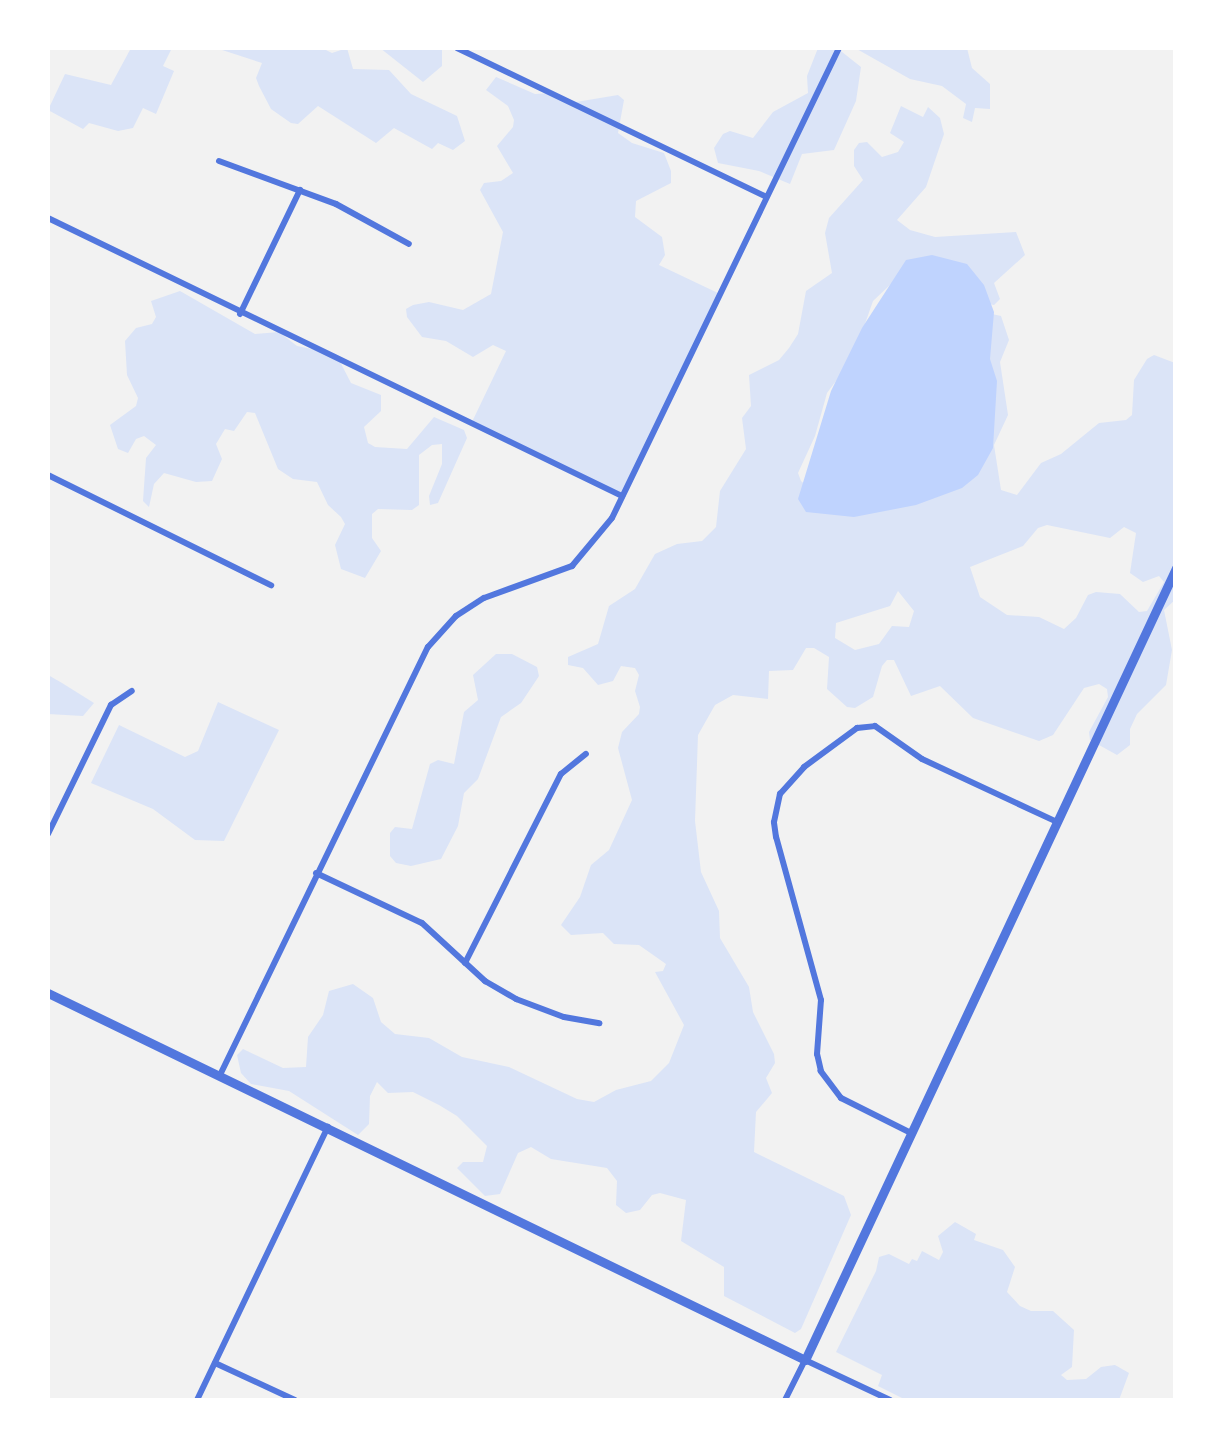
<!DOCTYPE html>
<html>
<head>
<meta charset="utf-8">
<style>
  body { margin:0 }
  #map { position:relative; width:1223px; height:1448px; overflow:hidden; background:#f2f2f2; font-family:Merriweather,serif }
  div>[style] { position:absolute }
  .green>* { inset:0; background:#dbe4f7 }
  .water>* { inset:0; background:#bfd3fe }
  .minor>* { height:6px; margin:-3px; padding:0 3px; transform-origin:3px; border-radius:3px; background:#5277de }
  .tertiary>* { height:9px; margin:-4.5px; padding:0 4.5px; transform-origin:4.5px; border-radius:4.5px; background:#5277de }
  span { translate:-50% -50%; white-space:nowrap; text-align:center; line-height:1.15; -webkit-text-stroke:10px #fff; paint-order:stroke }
  .frame { position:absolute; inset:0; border:50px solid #fff; pointer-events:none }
</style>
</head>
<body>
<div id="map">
  <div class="green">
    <i style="clip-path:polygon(131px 48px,172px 48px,163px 66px,174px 71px,156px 114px,143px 108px,133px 128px,118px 131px,89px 123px,83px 129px,48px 110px,65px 74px,111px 85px)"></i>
    <i style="clip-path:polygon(216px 48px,322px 48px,332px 53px,347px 48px,353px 69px,389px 70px,411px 94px,457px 116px,465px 141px,453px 150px,438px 143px,432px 149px,394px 128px,376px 143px,318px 106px,298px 124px,291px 123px,271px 109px,259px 86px,256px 78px,262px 63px)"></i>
    <i style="clip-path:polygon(380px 48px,442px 48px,442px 66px,423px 82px)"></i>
    <i style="clip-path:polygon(818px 48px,837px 48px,861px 67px,856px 101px,834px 150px,802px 154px,790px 184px,759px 171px,718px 163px,714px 148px,723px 134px,730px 131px,753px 138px,773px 112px,808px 93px,807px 76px)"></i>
    <i style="clip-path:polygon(855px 48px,967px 48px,972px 68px,990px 84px,990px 109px,975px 108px,972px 122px,963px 118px,966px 104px,942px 86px,910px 79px)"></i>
    <i style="clip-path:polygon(496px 77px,535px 94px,552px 93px,576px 102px,618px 95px,624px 100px,618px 133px,632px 143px,664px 153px,671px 171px,671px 183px,636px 201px,635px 217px,662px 237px,665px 255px,659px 265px,720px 294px,622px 496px,471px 424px,506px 351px,493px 345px,473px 357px,446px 341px,422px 337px,407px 317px,406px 309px,413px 305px,429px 302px,463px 310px,491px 294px,503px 232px,480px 190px,484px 183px,501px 181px,513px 173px,497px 146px,513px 127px,514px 120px,508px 106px,486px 90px)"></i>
    <i style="clip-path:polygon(evenodd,901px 106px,923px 117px,928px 107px,940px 118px,944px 134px,926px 187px,897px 220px,910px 230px,935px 237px,1016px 232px,1025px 255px,994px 283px,1000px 299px,994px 305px,892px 283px,873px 301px,853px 358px,827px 393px,815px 436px,798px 473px,801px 481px,807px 486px,984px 385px,992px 314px,1001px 316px,1009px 340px,1000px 362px,1008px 415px,994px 445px,1001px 490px,1017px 495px,1041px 463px,1061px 454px,1099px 423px,1126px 420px,1132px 415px,1134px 380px,1147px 359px,1154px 355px,1175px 363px,1176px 599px,1164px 610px,1172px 650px,1166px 685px,1137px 714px,1130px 729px,1130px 745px,1117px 755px,1090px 740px,1089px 732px,1108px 697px,1107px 689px,1099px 684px,1084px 688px,1053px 735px,1039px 741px,973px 718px,940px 686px,911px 696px,894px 660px,887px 660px,882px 666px,873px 697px,855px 708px,847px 707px,827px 689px,829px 657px,814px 648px,806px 648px,793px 670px,769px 671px,768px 699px,733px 695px,715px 705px,698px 735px,695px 821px,701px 872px,719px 911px,720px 938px,749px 987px,753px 1012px,774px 1054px,775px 1063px,766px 1078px,772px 1093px,756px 1112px,754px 1152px,844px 1196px,851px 1215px,801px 1329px,795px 1333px,724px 1296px,724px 1267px,681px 1241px,686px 1200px,660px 1193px,652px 1195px,640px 1210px,626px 1213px,616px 1205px,617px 1181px,607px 1168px,551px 1159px,531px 1147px,518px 1153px,500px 1194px,485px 1196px,457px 1168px,463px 1162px,483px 1162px,487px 1146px,457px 1116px,439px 1105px,413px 1092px,388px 1093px,377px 1082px,370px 1096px,369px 1124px,358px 1135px,289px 1091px,251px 1084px,241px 1073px,237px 1055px,243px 1049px,283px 1068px,306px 1067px,308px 1037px,323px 1015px,329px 991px,353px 984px,373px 998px,381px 1022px,395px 1034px,429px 1038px,462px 1057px,509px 1067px,577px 1099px,594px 1102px,616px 1090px,651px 1081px,669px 1063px,684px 1025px,655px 972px,663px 971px,666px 964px,639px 945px,614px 944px,603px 933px,571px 935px,561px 925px,580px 897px,591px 865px,609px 850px,632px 800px,618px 748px,622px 732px,639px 714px,640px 707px,635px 691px,639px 675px,635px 668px,621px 666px,613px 681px,598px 685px,583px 668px,568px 665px,568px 657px,598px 644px,609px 606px,635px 589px,655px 554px,677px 544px,702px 541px,716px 527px,720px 491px,746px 449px,742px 418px,751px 406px,749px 375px,779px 360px,789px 348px,798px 334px,806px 291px,832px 273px,825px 233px,829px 218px,863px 180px,854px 166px,854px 150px,859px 143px,867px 142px,882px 157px,898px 152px,904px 142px,890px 133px,901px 106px,1047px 525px,1110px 538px,1124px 527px,1136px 533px,1130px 573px,1143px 582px,1159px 576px,1164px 582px,1147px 611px,1139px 612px,1120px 594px,1096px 592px,1088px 595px,1076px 618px,1064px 629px,1039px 617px,1007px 615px,980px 597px,970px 567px,1023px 546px,1038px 528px,1047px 525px,901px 106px,898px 591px,914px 611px,909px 627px,892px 626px,879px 644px,855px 650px,835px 638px,836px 623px,890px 606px,898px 591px)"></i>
    <i style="clip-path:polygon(180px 291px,255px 334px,279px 332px,297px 346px,336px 354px,351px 383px,381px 395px,381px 411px,364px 427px,368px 443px,375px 447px,407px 449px,434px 417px,464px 430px,467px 438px,438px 503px,430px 505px,429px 496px,442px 464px,442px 444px,432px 445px,419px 455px,419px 505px,412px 510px,378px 509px,372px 514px,372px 538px,381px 551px,365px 578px,341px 569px,335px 545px,345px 524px,341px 517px,328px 505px,317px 482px,293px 479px,278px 469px,255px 413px,247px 412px,234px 431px,225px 429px,216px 444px,222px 459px,212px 481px,196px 482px,164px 473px,154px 484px,149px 507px,143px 501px,146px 458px,156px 445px,144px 436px,136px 439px,128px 453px,118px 449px,110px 425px,136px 406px,138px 398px,127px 375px,125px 341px,136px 328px,152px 324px,156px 317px,151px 301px)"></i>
    <i style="clip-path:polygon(496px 654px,512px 654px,537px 667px,539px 676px,521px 703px,501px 717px,478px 779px,464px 793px,458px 826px,441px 859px,411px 866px,396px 863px,390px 856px,390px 833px,395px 827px,412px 829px,430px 764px,438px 760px,454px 764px,464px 712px,478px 700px,473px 675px)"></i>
    <i style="clip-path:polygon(48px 675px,62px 683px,94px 703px,83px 716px,48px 714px)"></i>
    <i style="clip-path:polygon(218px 702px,279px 730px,224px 841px,195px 840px,153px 809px,91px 783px,119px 725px,185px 757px,198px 751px)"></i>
    <i style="clip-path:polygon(955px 1222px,976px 1234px,974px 1240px,1003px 1250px,1015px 1267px,1007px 1292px,1020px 1306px,1031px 1311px,1053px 1311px,1074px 1330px,1072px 1367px,1061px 1375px,1067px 1380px,1086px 1379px,1101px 1367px,1115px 1365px,1129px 1373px,1119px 1400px,906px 1400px,878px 1386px,882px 1375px,836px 1352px,876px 1271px,879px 1257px,889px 1254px,909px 1264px,912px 1259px,917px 1261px,922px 1251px,939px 1260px,943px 1252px,938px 1236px)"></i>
  </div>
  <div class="water">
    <i style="clip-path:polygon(932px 255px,967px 264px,984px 285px,994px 312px,990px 359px,997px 381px,993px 448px,978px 475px,962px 488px,916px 505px,854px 517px,806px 512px,798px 499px,831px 391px,862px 328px,906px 260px)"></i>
  </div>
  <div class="minor">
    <i style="left:457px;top:48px;width:343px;rotate:25.7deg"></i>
    <i style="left:219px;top:161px;width:125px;rotate:20.2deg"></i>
    <i style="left:336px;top:204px;width:83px;rotate:28.7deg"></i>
    <i style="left:48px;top:218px;width:638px;rotate:25.84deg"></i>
    <i style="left:240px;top:314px;width:138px;rotate:-64.2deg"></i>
    <i style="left:48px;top:475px;width:249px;rotate:26.3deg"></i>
    <i style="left:48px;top:834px;width:144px;rotate:-64deg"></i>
    <i style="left:111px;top:705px;width:25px;rotate:-34deg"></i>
    <i style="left:316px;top:873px;width:117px;rotate:25.3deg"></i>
    <i style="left:422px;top:923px;width:86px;rotate:42.6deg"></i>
    <i style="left:485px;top:981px;width:36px;rotate:30deg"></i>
    <i style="left:516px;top:999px;width:51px;rotate:20.6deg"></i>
    <i style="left:564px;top:1017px;width:36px;rotate:10deg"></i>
    <i style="left:465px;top:963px;width:212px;rotate:-63.1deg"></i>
    <i style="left:561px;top:774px;width:32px;rotate:-39deg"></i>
    <i style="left:220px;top:1075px;width:476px;rotate:-64.1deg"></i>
    <i style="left:428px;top:647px;width:42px;rotate:-47.9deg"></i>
    <i style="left:456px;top:616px;width:33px;rotate:-33deg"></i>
    <i style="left:484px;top:598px;width:94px;rotate:-20deg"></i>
    <i style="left:572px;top:566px;width:62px;rotate:-50.2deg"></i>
    <i style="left:612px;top:518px;width:522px;rotate:-64.22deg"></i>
    <i style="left:909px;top:1132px;width:76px;rotate:-153.4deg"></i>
    <i style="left:841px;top:1098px;width:34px;rotate:-127deg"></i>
    <i style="left:821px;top:1071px;width:17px;rotate:-103deg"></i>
    <i style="left:817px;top:1054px;width:54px;rotate:-85.8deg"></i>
    <i style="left:821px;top:1000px;width:169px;rotate:-105.4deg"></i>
    <i style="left:776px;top:837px;width:15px;rotate:-98deg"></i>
    <i style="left:774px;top:822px;width:29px;rotate:-78deg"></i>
    <i style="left:780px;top:794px;width:36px;rotate:-48deg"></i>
    <i style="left:804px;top:767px;width:66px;rotate:-36.3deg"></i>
    <i style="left:857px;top:728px;width:18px;rotate:-6deg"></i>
    <i style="left:875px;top:726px;width:57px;rotate:35.1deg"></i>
    <i style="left:922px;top:759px;width:147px;rotate:25deg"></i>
    <i style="left:215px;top:1363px;width:88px;rotate:24.8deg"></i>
    <i style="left:197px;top:1400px;width:303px;rotate:-64.4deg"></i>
    <i style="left:785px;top:1400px;width:45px;rotate:-63.4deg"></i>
    <i style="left:805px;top:1360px;width:94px;rotate:25.2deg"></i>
  </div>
  <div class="tertiary">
    <i style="left:48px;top:993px;width:841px;rotate:25.86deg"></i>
    <i style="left:805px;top:1360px;width:875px;rotate:-64.9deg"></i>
  </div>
  <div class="frame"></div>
</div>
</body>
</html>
